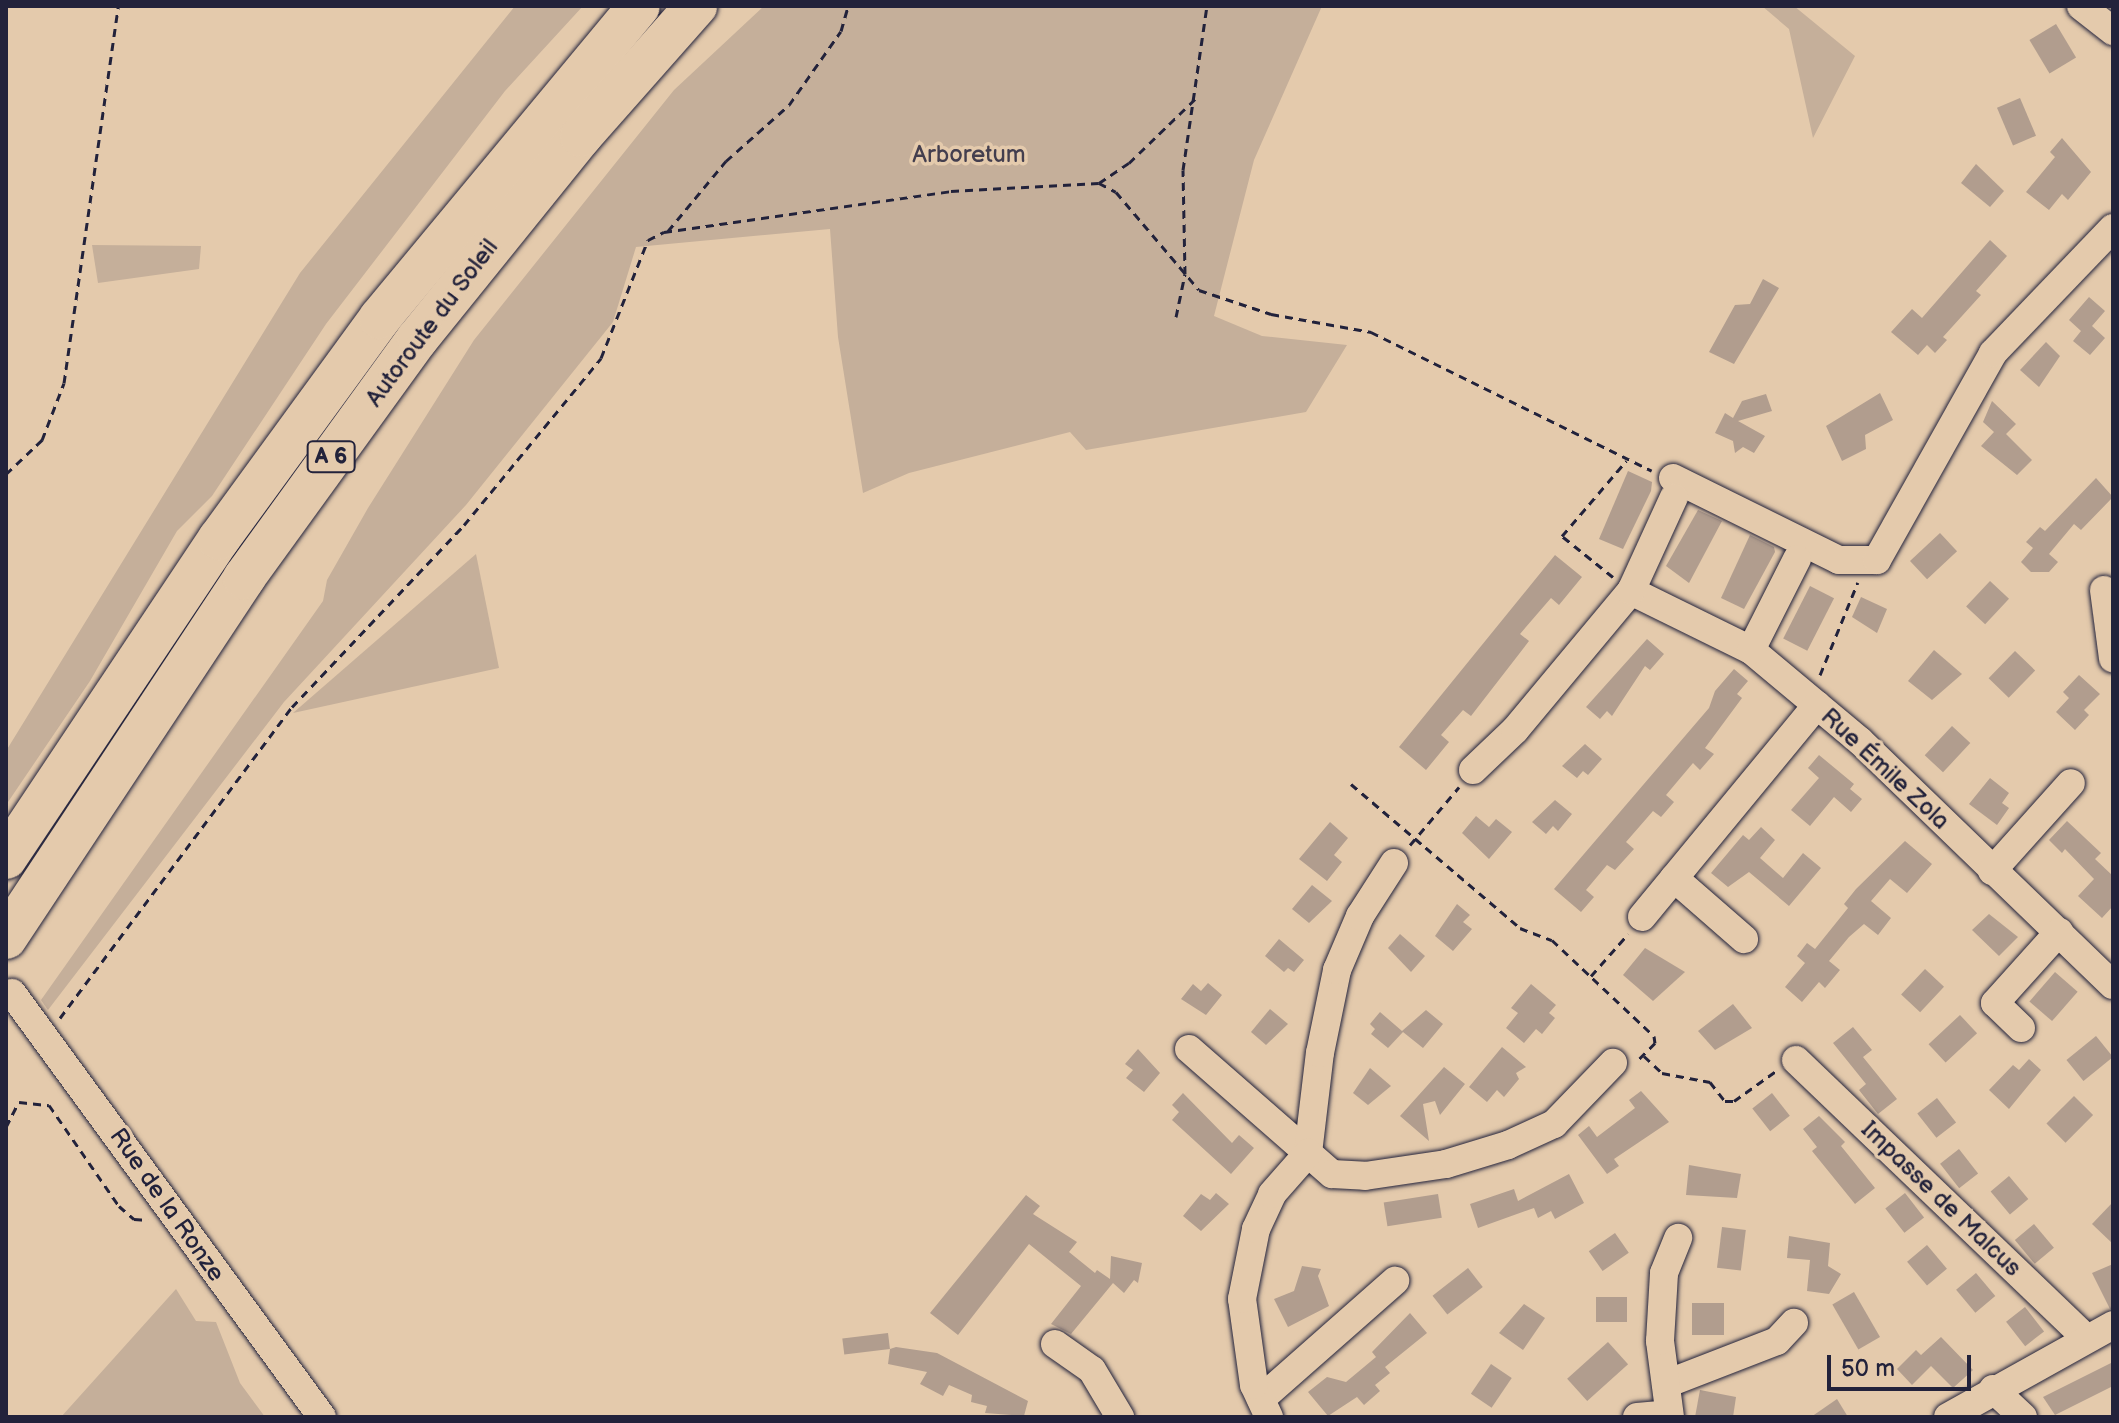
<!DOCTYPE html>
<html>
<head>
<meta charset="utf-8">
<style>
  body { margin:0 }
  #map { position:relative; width:2119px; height:1423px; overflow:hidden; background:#e4caac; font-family:"Balsamiq Sans",sans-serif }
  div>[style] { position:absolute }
  .green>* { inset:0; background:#c5af9a }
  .building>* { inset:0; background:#b19d8e; transform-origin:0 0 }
  .path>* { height:3px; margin-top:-1.5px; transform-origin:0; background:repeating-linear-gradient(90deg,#22223b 0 8px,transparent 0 14px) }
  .roads { filter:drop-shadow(0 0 2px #22223b) drop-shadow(0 0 2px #22223b) }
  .minor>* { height:28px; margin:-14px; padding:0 14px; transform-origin:14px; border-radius:14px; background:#e4caac }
  .highway>* { height:42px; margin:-21px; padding:0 21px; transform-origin:21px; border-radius:21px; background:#e4caac }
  span { translate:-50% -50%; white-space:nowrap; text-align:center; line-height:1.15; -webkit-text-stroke:7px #e4caac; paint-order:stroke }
  .shield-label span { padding:2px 6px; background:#e4caac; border:2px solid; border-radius:6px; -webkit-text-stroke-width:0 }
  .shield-label { font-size:22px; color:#22223b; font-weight:700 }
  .park-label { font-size:24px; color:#433e4e }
  .street-label { font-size:24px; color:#22223b }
  .frame { position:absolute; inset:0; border:8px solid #22223b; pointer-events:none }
  .scale { position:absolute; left:1827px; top:1355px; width:144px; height:36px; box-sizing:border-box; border:4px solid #22223b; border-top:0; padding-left:10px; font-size:24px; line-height:28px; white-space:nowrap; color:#22223b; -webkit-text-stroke:6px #e4caac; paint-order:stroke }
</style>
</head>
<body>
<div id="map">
  <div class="green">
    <i style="clip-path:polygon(515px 6px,583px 6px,505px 91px,326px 324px,212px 496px,177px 531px,90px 681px,6px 805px,6px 751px,300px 273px)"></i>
    <i style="clip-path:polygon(764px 6px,1322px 6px,1254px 160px,1214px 316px,1262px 336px,1347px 345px,1306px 412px,1086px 450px,1070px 432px,909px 473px,863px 493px,838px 337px,830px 229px,636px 247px,613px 322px,466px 505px,284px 702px,48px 1010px,41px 1000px,323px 601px,327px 580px,368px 508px,474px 340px,674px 90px)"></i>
    <i style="clip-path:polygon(1762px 6px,1794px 6px,1855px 56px,1813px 138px,1789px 29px)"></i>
    <i style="clip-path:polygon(92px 245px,201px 246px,199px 269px,98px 283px)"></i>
    <i style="clip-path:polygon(476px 554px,499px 668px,293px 713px)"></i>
    <i style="clip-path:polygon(176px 1289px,196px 1321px,216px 1322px,240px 1383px,265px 1417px,61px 1417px)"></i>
  </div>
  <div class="building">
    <i style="left:2056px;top:24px;width:39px;height:31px;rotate:59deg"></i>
    <i style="left:2020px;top:98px;width:41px;height:25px;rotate:67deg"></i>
    <i style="clip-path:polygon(2062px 138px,2091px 172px,2068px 200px,2062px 194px,2049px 210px,2026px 192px,2055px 157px,2050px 152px)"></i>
    <i style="clip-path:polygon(1976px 164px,2004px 191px,1990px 207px,1961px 183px)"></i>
    <i style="clip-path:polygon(1990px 240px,2007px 256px,1976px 291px,1981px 295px,1943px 337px,1947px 340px,1935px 353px,1927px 345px,1918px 355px,1891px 332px,1912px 309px,1922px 318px)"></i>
    <i style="clip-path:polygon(1763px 279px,1779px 288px,1734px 364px,1709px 352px,1735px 305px,1750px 304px)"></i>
    <i style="clip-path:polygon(2089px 297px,2105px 311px,2092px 326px,2105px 338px,2090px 355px,2073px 341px,2081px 331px,2069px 320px)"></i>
    <i style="clip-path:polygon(2046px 342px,2060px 356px,2039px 387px,2020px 370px)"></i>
    <i style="clip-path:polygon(1880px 393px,1893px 420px,1865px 435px,1866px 449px,1842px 461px,1826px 426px)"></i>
    <i style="clip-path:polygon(1766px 394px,1772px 411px,1738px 421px,1765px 436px,1754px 453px,1743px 447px,1735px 453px,1733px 441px,1715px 433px,1725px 413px,1733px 418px,1742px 401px)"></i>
    <i style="clip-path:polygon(1992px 401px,2016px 424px,2006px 434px,2032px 460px,2017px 475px,1981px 446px,1994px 432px,1983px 422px)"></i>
    <i style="clip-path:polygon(1628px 471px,1652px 482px,1651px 491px,1623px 549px,1599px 539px)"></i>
    <i style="clip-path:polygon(2096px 478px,2113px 497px,2081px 530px,2074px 524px,2049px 554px,2058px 562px,2049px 572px,2031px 572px,2021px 562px,2033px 548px,2026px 542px,2040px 527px,2045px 531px)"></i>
    <i style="clip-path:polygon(1698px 510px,1722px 521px,1689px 583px,1666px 566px)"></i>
    <i style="left:1940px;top:533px;width:25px;height:41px;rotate:47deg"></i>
    <i style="clip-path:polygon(1750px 535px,1774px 547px,1775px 552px,1744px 609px,1721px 598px)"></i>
    <i style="clip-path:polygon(1555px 555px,1582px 577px,1559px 605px,1551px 598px,1520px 634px,1529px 641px,1471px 716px,1463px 710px,1441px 735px,1449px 742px,1426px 770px,1399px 747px)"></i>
    <i style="left:1990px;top:581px;width:26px;height:35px;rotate:43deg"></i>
    <i style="left:1810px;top:586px;width:27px;height:59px;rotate:27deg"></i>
    <i style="clip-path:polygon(1861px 597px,1887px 609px,1877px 633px,1852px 617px)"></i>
    <i style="clip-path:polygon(1647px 639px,1664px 654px,1650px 670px,1645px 666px,1612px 716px,1607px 711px,1600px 719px,1586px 707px)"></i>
    <i style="clip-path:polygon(1934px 650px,1962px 674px,1932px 700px,1908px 681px)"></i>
    <i style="left:2015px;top:651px;width:28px;height:38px;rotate:44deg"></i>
    <i style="clip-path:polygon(1734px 669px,1748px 681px,1737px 694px,1742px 698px,1705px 748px,1714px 754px,1700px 770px,1693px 763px,1666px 795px,1674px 802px,1661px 817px,1653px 811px,1626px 842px,1634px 849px,1615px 870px,1607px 865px,1586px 890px,1594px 897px,1581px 912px,1554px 889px,1709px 708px,1715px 691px)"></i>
    <i style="clip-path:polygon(2079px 675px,2100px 694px,2084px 710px,2089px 715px,2075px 730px,2056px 712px,2069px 698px,2063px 692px)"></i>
    <i style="left:1952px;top:726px;width:25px;height:40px;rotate:43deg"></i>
    <i style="clip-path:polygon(1585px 744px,1602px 759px,1588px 775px,1583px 771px,1577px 778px,1562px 766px)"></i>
    <i style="clip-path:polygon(1819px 755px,1854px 784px,1850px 789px,1862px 799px,1851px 812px,1834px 797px,1810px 826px,1791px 810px,1819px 778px,1808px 768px)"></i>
    <i style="clip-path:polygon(1990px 778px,2009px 793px,2002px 803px,2009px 808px,1997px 825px,1969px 804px)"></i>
    <i style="clip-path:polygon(1555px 800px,1572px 814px,1558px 831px,1553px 826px,1546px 834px,1532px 822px)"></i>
    <i style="clip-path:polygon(1476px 816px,1489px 827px,1496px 819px,1512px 832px,1489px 859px,1462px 833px)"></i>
    <i style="clip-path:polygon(2067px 821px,2101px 853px,2095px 859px,2113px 876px,2113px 906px,2102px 918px,2078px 896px,2094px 879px,2065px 849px,2062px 853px,2049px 840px)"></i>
    <i style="clip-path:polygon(1330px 822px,1348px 838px,1334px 855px,1342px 862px,1327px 881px,1299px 859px)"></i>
    <i style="clip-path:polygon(1761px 827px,1775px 840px,1760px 858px,1783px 878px,1803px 853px,1821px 868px,1789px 906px,1749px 872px,1728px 887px,1711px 873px,1743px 835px,1749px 840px)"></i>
    <i style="clip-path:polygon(1905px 841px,1932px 864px,1907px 893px,1890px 879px,1871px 901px,1891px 918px,1878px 935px,1864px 924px,1849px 937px,1829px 961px,1840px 970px,1825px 988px,1819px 982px,1802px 1002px,1785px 987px,1805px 963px,1797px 956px,1807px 943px,1815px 949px,1848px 908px,1844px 904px,1856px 889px)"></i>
    <i style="clip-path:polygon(1312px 885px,1332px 901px,1309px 923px,1292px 909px)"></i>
    <i style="clip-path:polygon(1457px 904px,1470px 915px,1463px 922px,1472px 929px,1453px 951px,1435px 936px)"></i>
    <i style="clip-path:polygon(1989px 914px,2018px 937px,1999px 956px,1972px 930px)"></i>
    <i style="clip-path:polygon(1400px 934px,1425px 956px,1411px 972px,1388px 948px)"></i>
    <i style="clip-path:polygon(1279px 939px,1304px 960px,1294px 972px,1288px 968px,1284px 972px,1265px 956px)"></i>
    <i style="clip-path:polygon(1645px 948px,1685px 972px,1653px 1001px,1623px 975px)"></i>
    <i style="left:1925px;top:969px;width:26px;height:35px;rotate:43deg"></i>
    <i style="left:2055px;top:972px;width:30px;height:39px;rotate:41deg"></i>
    <i style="clip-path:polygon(1208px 983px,1222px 995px,1206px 1015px,1181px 999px,1193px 984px,1201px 991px)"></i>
    <i style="clip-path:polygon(1531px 984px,1556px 1005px,1549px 1013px,1555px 1018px,1542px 1034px,1536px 1029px,1524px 1043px,1506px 1028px,1518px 1013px,1511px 1008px)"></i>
    <i style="clip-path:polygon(1733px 1004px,1752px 1028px,1715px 1050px,1698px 1031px)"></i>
    <i style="clip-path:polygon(1270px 1009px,1288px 1024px,1266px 1045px,1251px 1032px)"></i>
    <i style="clip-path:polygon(1426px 1010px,1443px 1024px,1423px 1048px,1403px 1032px,1388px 1048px,1371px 1034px,1375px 1029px,1370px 1024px,1380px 1012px,1402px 1031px)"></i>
    <i style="left:1960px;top:1015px;width:25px;height:43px;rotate:47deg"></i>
    <i style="clip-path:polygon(1853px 1027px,1872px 1050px,1863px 1057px,1897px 1099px,1878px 1114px,1859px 1090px,1866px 1084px,1833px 1043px)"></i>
    <i style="left:2096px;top:1036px;width:27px;height:38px;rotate:51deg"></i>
    <i style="clip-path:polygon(1502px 1047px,1526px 1067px,1516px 1073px,1519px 1079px,1504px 1097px,1497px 1090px,1487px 1102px,1469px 1087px)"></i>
    <i style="clip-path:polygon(1138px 1049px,1160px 1073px,1144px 1092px,1126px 1078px,1133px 1070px,1125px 1064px)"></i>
    <i style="clip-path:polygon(2029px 1059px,2041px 1070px,2009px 1109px,1989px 1090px,2013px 1065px,2019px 1070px)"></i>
    <i style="clip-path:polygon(1444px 1067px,1465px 1084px,1440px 1115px,1435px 1101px,1423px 1104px,1429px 1141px,1400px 1116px)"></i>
    <i style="clip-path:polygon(1370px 1068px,1391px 1086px,1368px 1105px,1353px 1093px)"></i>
    <i style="clip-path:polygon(1641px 1091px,1669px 1122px,1614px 1159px,1619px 1166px,1607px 1174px,1578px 1135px,1589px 1126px,1597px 1137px,1635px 1108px,1629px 1100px)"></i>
    <i style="clip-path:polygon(1183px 1093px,1232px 1143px,1239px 1135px,1254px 1148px,1231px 1174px,1172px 1120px,1179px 1112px,1172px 1105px)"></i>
    <i style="left:1772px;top:1093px;width:29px;height:25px;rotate:52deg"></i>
    <i style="left:2074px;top:1096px;width:27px;height:39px;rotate:45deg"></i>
    <i style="left:1937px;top:1098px;width:31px;height:25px;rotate:52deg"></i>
    <i style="clip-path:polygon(1819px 1116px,1845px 1142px,1841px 1146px,1875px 1188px,1855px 1204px,1812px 1151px,1817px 1147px,1803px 1129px)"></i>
    <i style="left:1959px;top:1149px;width:31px;height:24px;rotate:52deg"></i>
    <i style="clip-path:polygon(1689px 1165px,1741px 1174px,1737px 1198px,1686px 1195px)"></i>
    <i style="clip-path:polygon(1569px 1174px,1584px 1203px,1555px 1219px,1551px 1211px,1538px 1218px,1534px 1208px,1478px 1228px,1470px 1204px,1514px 1189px,1518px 1201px)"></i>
    <i style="left:2009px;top:1176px;width:30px;height:24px;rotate:50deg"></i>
    <i style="clip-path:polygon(1216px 1193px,1229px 1204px,1201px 1231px,1183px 1216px,1201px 1194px,1210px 1200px)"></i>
    <i style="left:1905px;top:1193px;width:31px;height:25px;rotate:52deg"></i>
    <i style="left:1438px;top:1194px;width:24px;height:55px;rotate:81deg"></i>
    <i style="clip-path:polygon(1026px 1195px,1040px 1206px,1033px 1214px,1077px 1242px,1069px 1252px,1095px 1273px,1097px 1270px,1110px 1279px,1111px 1256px,1142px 1263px,1138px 1283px,1134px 1280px,1124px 1293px,1113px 1283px,1071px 1334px,1051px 1324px,1081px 1286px,1029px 1244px,958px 1335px,930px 1313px)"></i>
    <i style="clip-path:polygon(2113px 1202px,2113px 1244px,2092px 1224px)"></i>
    <i style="left:2034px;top:1224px;width:31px;height:25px;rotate:50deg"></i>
    <i style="left:1722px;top:1227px;width:24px;height:41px;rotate:7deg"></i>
    <i style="left:1615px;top:1233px;width:24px;height:32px;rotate:55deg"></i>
    <i style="clip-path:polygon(1789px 1236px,1830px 1243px,1828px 1266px,1841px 1274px,1829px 1294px,1807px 1291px,1810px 1260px,1787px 1258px)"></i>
    <i style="left:1927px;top:1245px;width:31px;height:26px;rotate:50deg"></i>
    <i style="clip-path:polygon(2113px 1264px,2113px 1308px,2110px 1309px,2092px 1273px)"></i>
    <i style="clip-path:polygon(1302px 1266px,1321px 1269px,1318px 1276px,1329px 1306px,1288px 1327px,1274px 1299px,1294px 1291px)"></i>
    <i style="left:1468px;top:1268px;width:24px;height:45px;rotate:52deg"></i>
    <i style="left:1976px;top:1273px;width:30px;height:26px;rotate:50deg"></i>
    <i style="left:1854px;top:1292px;width:52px;height:25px;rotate:60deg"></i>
    <i style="left:1596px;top:1297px;width:31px;height:25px"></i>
    <i style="left:1724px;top:1303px;width:32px;height:32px;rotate:90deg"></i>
    <i style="clip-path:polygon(1524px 1304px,1545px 1318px,1523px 1350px,1499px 1333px)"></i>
    <i style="left:2025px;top:1307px;width:31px;height:24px;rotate:52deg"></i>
    <i style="clip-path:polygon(1410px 1313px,1427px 1333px,1385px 1367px,1390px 1373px,1375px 1385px,1380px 1391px,1364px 1405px,1357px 1397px,1328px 1416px,1308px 1392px,1327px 1377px,1346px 1382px,1376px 1357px,1372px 1352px)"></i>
    <i style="left:888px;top:1333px;width:16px;height:46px;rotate:83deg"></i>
    <i style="clip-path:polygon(1941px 1337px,1973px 1370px,1953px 1388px,1931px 1366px,1912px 1385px,1897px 1369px,1916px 1350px,1921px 1355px)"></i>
    <i style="left:1608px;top:1342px;width:30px;height:55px;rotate:48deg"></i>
    <i style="clip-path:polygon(896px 1347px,937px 1353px,1028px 1401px,1024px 1416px,985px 1413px,987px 1406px,971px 1402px,972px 1395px,949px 1385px,943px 1396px,920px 1384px,927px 1372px,888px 1364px,890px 1349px)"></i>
    <i style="clip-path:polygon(2113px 1362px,2113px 1386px,2055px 1415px,2043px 1397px)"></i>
    <i style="left:1491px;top:1364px;width:25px;height:36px;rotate:34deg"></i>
    <i style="clip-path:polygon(1700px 1390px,1736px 1397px,1733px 1417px,1695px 1417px)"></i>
    <i style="clip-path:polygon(1837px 1399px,1848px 1417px,1811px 1417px)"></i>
  </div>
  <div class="path">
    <i style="left:1099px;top:183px;width:36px;rotate:-34deg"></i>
    <i style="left:1129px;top:163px;width:92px;rotate:-44.1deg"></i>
    <i style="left:668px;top:231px;width:91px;rotate:-50.4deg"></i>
    <i style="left:726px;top:161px;width:84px;rotate:-41.6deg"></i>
    <i style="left:789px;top:105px;width:90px;rotate:-54.9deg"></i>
    <i style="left:841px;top:31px;width:26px;rotate:-74deg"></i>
    <i style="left:1176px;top:317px;width:44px;rotate:-78.2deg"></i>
    <i style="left:1185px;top:274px;width:104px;rotate:-91.1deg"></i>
    <i style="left:1183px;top:170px;width:166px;rotate:-81.7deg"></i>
    <i style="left:6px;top:474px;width:50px;rotate:-43.4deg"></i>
    <i style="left:42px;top:440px;width:61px;rotate:-68.9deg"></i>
    <i style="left:64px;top:383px;width:381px;rotate:-81.8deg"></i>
    <i style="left:1613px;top:577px;width:65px;rotate:-141.2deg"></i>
    <i style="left:1562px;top:536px;width:99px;rotate:-49.5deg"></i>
    <i style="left:1820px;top:675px;width:100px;rotate:-67.8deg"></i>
    <i style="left:1351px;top:784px;width:222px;rotate:40.4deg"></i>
    <i style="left:1520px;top:928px;width:34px;rotate:21deg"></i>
    <i style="left:1552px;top:940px;width:140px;rotate:43.3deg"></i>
    <i style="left:1654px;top:1036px;width:7px;rotate:82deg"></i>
    <i style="left:1655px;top:1043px;width:28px;rotate:135deg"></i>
    <i style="left:1410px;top:845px;width:76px;rotate:-49.8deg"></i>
    <i style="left:1591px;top:976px;width:56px;rotate:-48.6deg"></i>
    <i style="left:60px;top:1018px;width:388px;rotate:-53.3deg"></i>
    <i style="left:292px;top:707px;width:250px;rotate:-46.6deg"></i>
    <i style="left:464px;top:525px;width:216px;rotate:-50.6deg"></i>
    <i style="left:601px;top:358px;width:127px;rotate:-68.3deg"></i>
    <i style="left:648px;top:240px;width:18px;rotate:-27deg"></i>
    <i style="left:664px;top:232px;width:290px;rotate:-8.1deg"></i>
    <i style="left:951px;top:191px;width:148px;rotate:-3.1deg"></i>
    <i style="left:1099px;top:183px;width:19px;rotate:28deg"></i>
    <i style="left:1116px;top:192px;width:128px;rotate:49.7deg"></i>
    <i style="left:1199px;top:290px;width:76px;rotate:18.4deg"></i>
    <i style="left:1271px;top:314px;width:102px;rotate:10.2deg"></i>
    <i style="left:1371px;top:332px;width:313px;rotate:26.3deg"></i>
    <i style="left:1644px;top:1056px;width:25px;rotate:43deg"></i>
    <i style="left:1662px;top:1073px;width:49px;rotate:10.6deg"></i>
    <i style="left:1710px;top:1082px;width:24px;rotate:52deg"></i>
    <i style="left:1725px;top:1101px;width:9px"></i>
    <i style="left:1734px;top:1101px;width:52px;rotate:-35.5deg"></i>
    <i style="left:6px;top:1127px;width:28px;rotate:-63deg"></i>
    <i style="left:19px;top:1102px;width:30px;rotate:6deg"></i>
    <i style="left:49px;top:1105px;width:123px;rotate:55.3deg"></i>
    <i style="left:119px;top:1206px;width:20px;rotate:41deg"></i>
    <i style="left:134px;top:1219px;width:14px;rotate:4deg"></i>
  </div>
  <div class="roads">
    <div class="minor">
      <i style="left:2081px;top:6px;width:41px;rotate:38deg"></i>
      <i style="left:1673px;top:478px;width:185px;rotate:26.3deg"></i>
      <i style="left:1839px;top:560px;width:38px"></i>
      <i style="left:1877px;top:560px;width:237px;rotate:-60.7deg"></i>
      <i style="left:1993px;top:353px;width:173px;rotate:-46.2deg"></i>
      <i style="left:2104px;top:590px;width:69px;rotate:82.5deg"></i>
      <i style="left:1631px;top:591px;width:134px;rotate:26.2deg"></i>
      <i style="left:1751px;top:650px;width:142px;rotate:39.9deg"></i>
      <i style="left:1860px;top:741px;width:351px;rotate:44deg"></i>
      <i style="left:1751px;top:650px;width:102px;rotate:-63.2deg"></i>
      <i style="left:1473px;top:770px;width:58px;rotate:-43.6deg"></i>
      <i style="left:1515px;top:730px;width:181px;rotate:-50.2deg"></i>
      <i style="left:1631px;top:591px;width:103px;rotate:-65.4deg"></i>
      <i style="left:1992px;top:871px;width:118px;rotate:-48.1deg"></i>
      <i style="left:1674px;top:878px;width:93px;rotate:41.1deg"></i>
      <i style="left:1642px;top:917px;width:275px;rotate:-50.5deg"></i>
      <i style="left:12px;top:993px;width:525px;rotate:53.83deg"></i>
      <i style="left:2021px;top:1028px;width:36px;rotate:-136deg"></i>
      <i style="left:1995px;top:1003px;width:96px;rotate:-48deg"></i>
      <i style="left:1189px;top:1049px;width:190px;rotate:41.2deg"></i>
      <i style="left:1332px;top:1174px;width:33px;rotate:3deg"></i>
      <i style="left:1365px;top:1176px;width:82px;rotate:-8.4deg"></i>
      <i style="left:1446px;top:1164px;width:65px;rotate:-17deg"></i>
      <i style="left:1508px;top:1145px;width:51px;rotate:-24.5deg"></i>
      <i style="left:1554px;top:1124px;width:85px;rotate:-46deg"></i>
      <i style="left:1796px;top:1060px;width:402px;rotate:43.8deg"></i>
      <i style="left:1308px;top:1153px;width:101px;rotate:-83.2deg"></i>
      <i style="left:1320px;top:1053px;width:85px;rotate:-78.4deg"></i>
      <i style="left:1337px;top:970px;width:59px;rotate:-66.9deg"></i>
      <i style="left:1360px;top:916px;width:63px;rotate:-57.3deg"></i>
      <i style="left:1055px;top:1344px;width:45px;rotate:35.1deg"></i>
      <i style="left:1092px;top:1370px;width:55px;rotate:59.2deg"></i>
      <i style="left:1666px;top:1384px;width:119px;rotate:-21.2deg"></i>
      <i style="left:1777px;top:1341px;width:25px;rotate:-47deg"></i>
      <i style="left:1993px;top:1389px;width:41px;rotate:43deg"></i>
      <i style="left:1261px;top:1399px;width:179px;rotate:-41.4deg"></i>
      <i style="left:1269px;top:1417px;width:35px;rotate:-115deg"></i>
      <i style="left:1254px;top:1385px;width:87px;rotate:-97.9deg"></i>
      <i style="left:1242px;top:1299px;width:71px;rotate:-78.7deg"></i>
      <i style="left:1256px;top:1229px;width:38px;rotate:-65deg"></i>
      <i style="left:1272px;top:1194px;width:55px;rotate:-48.7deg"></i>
      <i style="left:1637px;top:1417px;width:32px;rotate:-5deg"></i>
      <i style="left:1670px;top:1417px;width:77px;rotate:-97.5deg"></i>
      <i style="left:1660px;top:1341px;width:68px;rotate:-86.6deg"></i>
      <i style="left:1664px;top:1273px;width:38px;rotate:-68deg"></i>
      <i style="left:1948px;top:1417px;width:189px;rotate:-29.1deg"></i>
    </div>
    <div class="highway">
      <i style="left:6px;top:858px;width:384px;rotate:-56.3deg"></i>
      <i style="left:219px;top:539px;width:273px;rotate:-53.9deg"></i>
      <i style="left:380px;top:318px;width:405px;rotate:-50.3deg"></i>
      <i style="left:6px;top:938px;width:432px;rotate:-56.5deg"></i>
      <i style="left:244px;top:578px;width:296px;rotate:-54.1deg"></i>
      <i style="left:418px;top:338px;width:260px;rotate:-51.1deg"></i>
      <i style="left:581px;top:136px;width:174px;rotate:-48.5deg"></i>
    </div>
  </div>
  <div class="shield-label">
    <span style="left:331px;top:457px">A 6</span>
  </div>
  <div class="park-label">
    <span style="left:969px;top:155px">Arboretum</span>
  </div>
  <div class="street-label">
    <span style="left:432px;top:323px;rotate:-53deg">Autoroute du Soleil</span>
    <span style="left:1885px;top:769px;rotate:43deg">Rue Émile Zola</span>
    <span style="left:1941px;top:1199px;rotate:44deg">Impasse de Malcus</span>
    <span style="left:167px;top:1205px;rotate:55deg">Rue de la Ronze</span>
  </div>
  <div class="frame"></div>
  <div class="scale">50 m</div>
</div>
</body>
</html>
